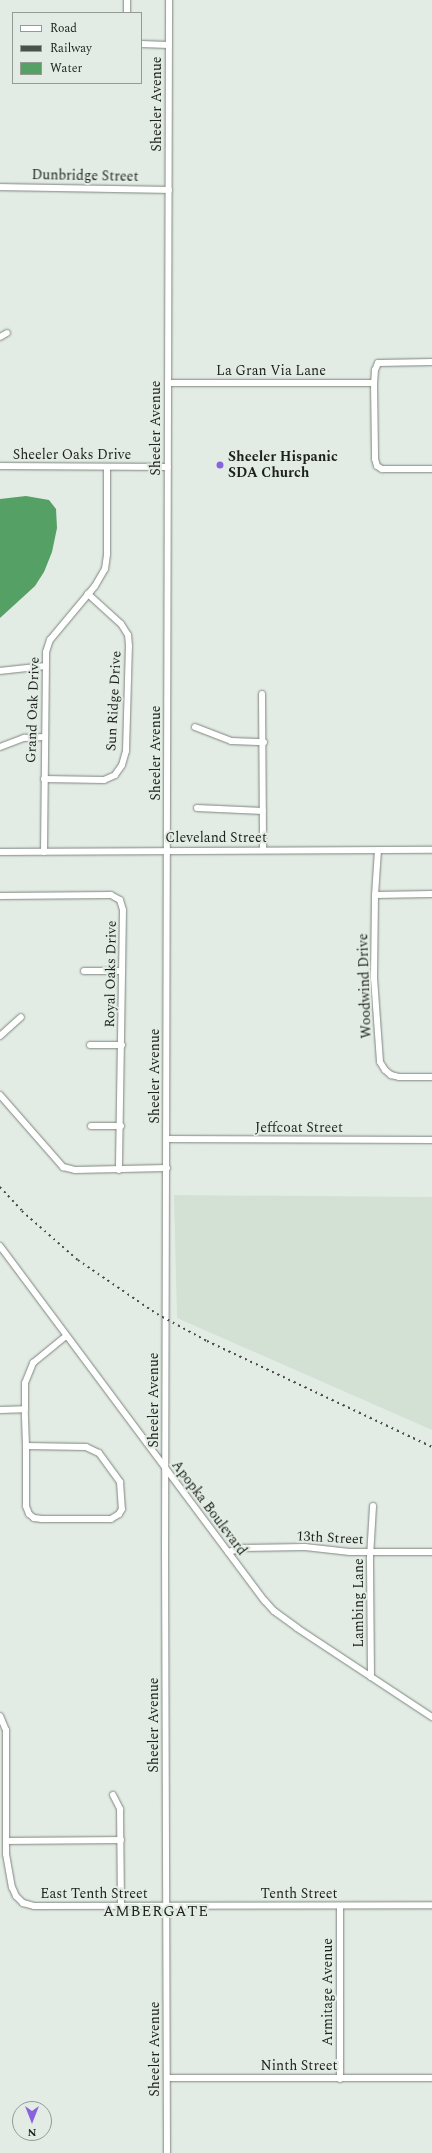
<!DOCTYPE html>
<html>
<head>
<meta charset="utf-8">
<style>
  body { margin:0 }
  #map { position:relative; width:432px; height:2153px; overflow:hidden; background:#e3ece4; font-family:Spectral,serif }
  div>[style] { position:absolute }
  .built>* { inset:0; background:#d2e1d4 }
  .water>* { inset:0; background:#55a064 }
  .roads { filter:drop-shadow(0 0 1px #7d857e) drop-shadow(0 0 1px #7d857e) }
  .minor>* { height:6px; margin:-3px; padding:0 3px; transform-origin:3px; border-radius:3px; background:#fff }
  .rail>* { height:1.5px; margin-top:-0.75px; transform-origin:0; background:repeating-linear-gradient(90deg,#4b504c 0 2px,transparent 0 6px) }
  .dots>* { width:11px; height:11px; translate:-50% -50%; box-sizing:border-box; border:2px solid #e3ece4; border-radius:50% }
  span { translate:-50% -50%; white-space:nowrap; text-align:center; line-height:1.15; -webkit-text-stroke:4px #e3ece4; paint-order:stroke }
  .street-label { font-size:14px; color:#1d201d }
  .poi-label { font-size:14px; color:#1d201d; font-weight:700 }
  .left { translate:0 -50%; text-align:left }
  .neighbourhood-label { font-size:15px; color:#1d201d; letter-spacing:1px }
  .legend { position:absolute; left:12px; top:12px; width:130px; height:72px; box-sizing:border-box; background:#e3ece4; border:1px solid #949a94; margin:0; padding:5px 7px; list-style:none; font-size:12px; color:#1d201d }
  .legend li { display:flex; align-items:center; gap:8px; height:20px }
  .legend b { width:20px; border:1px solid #949a94 }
  .north { position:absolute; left:12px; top:2101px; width:40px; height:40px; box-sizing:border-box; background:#e3ece4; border:1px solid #949a94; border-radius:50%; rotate:180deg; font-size:11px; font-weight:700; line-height:16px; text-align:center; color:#1d201d }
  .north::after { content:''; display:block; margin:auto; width:14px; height:18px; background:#8963de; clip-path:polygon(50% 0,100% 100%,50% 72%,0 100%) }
</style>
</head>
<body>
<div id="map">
  <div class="built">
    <i style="clip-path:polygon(174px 1195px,432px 1197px,432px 1430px,177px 1318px)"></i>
  </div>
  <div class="water">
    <i style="clip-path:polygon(26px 496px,49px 500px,56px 509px,57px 528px,52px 552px,44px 572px,35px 586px,0 618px,0 499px)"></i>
  </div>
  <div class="roads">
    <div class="minor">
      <i style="left:127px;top:0;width:13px;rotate:90deg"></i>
      <i style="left:141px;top:44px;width:28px;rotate:2deg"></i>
      <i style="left:0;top:187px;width:169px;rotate:1deg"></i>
      <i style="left:0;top:337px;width:8px;rotate:-30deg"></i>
      <i style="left:432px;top:362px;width:54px;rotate:178.9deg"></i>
      <i style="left:378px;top:363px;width:8px;rotate:113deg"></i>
      <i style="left:375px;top:370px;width:13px;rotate:94deg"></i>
      <i style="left:374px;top:383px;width:76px;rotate:89.2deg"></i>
      <i style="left:375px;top:459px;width:7px;rotate:74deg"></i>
      <i style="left:377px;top:466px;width:6px;rotate:31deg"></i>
      <i style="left:382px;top:469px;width:50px"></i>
      <i style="left:168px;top:383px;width:206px"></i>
      <i style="left:0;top:466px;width:168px;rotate:0.3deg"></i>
      <i style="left:0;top:671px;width:45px;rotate:-6.3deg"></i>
      <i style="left:262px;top:694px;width:156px;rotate:89.6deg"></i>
      <i style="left:195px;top:727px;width:39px;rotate:21deg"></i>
      <i style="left:231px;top:741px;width:33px;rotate:2deg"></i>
      <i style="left:0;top:747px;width:26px;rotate:-21deg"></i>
      <i style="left:24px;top:738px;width:20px;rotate:-3deg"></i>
      <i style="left:44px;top:779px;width:60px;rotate:1deg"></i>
      <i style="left:104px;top:780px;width:12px;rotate:-24deg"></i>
      <i style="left:115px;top:775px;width:12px;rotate:-55deg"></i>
      <i style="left:122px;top:765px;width:15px;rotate:-74deg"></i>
      <i style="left:126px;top:751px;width:105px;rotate:-88.4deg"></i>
      <i style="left:129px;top:646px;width:11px;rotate:-95deg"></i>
      <i style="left:128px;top:635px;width:13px;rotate:-122deg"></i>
      <i style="left:121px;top:624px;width:45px;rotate:-137.7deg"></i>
      <i style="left:197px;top:808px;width:66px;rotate:2.6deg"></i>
      <i style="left:378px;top:850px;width:45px;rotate:93.8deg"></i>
      <i style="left:375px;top:895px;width:83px;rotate:90.7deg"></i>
      <i style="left:374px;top:978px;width:84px;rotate:85.9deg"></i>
      <i style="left:380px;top:1062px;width:9px;rotate:58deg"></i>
      <i style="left:385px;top:1070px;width:8px;rotate:40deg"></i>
      <i style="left:391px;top:1075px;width:8px;rotate:14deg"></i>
      <i style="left:399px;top:1077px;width:33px"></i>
      <i style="left:0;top:852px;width:432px;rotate:-0.3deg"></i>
      <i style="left:44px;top:852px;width:200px;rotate:-89.4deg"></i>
      <i style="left:46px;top:652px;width:13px;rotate:-72deg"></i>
      <i style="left:50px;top:640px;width:70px;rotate:-50.2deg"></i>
      <i style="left:95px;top:586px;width:20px;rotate:-60deg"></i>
      <i style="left:105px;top:569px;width:15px;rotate:-82deg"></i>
      <i style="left:107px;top:554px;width:86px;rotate:-90deg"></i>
      <i style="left:375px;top:895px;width:57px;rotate:-1deg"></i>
      <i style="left:0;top:896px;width:111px;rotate:-0.5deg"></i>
      <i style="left:111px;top:895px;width:10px;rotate:29deg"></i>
      <i style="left:120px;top:900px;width:10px;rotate:73deg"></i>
      <i style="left:123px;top:910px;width:260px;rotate:90.9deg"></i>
      <i style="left:84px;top:971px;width:38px"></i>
      <i style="left:0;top:1036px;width:28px;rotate:-42deg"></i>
      <i style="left:90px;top:1045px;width:32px"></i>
      <i style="left:0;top:1095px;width:96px;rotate:48.8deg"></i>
      <i style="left:63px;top:1167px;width:12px;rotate:14deg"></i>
      <i style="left:75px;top:1170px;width:92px;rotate:-1.2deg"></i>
      <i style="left:91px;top:1126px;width:30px"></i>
      <i style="left:167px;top:1139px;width:265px;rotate:0.2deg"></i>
      <i style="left:0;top:1246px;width:443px;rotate:53.3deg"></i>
      <i style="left:265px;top:1601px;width:13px;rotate:48deg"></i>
      <i style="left:274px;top:1611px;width:29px;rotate:36deg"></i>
      <i style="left:297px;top:1628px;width:162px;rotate:33.4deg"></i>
      <i style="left:0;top:1410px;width:25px;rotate:-2deg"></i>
      <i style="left:26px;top:1446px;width:60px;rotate:1deg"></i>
      <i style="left:86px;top:1447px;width:14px;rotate:25deg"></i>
      <i style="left:99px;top:1453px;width:36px;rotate:54deg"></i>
      <i style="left:120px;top:1482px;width:27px;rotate:86deg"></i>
      <i style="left:122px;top:1509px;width:6px;rotate:121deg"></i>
      <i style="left:119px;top:1514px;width:9px;rotate:148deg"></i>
      <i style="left:111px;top:1519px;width:69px;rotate:180deg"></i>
      <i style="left:42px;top:1519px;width:8px;rotate:-173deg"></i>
      <i style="left:34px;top:1518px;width:6px;rotate:-141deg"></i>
      <i style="left:29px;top:1514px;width:9px;rotate:-111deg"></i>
      <i style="left:26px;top:1506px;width:60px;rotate:-90deg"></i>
      <i style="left:26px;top:1446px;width:37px;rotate:-92deg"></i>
      <i style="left:25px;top:1409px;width:26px;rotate:-90deg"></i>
      <i style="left:25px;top:1383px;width:22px;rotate:-68deg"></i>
      <i style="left:33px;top:1363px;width:43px;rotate:-39.3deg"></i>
      <i style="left:228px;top:1552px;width:16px;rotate:-15deg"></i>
      <i style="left:243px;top:1548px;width:62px;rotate:-0.9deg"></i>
      <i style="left:305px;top:1547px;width:45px;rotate:6.3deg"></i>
      <i style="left:350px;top:1552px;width:82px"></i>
      <i style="left:371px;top:1677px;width:120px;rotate:-90.5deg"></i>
      <i style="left:370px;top:1557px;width:51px;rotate:-86.6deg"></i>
      <i style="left:0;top:1716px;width:15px;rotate:67deg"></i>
      <i style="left:6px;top:1730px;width:124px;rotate:90deg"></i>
      <i style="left:6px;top:1854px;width:34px;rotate:80deg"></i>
      <i style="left:12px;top:1887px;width:10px;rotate:66deg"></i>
      <i style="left:16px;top:1896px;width:10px;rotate:45deg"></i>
      <i style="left:23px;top:1903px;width:11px;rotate:15deg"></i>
      <i style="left:34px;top:1906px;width:398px;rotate:-0.1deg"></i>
      <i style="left:113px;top:1795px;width:16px;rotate:63deg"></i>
      <i style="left:120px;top:1809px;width:97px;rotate:89.4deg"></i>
      <i style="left:6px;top:1841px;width:115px;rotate:-0.5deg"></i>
      <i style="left:340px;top:1906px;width:173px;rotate:90deg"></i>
      <i style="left:167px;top:2078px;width:265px"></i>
      <i style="left:167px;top:2153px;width:601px;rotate:-90.19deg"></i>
      <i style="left:165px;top:1552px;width:1552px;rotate:-89.85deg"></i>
    </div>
  </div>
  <div class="rail">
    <i style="left:0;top:1187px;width:33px;rotate:47deg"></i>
    <i style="left:22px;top:1211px;width:74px;rotate:41.2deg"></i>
    <i style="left:78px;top:1260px;width:96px;rotate:34.4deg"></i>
    <i style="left:157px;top:1314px;width:57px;rotate:28.4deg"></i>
    <i style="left:207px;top:1341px;width:249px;rotate:25.2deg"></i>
  </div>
  <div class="dots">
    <i style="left:220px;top:465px;background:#8963de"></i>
  </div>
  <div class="street-label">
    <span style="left:157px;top:104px;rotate:-90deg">Sheeler Avenue</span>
    <span style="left:85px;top:176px;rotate:1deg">Dunbridge Street</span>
    <span style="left:271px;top:371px">La Gran Via Lane</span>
    <span style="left:156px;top:428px;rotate:-90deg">Sheeler Avenue</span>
    <span style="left:72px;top:455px">Sheeler Oaks Drive</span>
    <span style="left:114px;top:701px;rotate:-87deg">Sun Ridge Drive</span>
    <span style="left:33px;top:710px;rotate:-88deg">Grand Oak Drive</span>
    <span style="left:156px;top:753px;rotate:-90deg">Sheeler Avenue</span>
    <span style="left:216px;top:838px">Cleveland Street</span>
    <span style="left:111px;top:974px;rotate:-89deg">Royal Oaks Drive</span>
    <span style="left:365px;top:986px;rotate:-92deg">Woodwind Drive</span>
    <span style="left:155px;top:1076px;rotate:-90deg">Sheeler Avenue</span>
    <span style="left:299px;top:1128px">Jeffcoat Street</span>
    <span style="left:154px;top:1400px;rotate:-90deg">Sheeler Avenue</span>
    <span style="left:209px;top:1508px;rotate:53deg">Apopka Boulevard</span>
    <span style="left:330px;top:1538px;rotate:3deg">13th Street</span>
    <span style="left:359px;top:1603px;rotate:-90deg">Lambing Lane</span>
    <span style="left:154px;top:1725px;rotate:-90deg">Sheeler Avenue</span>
    <span style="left:94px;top:1894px">East Tenth Street</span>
    <span style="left:299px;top:1894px">Tenth Street</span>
    <span style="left:328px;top:1992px;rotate:-90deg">Armitage Avenue</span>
    <span style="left:155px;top:2049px;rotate:-90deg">Sheeler Avenue</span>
    <span style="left:299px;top:2066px">Ninth Street</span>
  </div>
  <div class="poi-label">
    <span class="left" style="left:228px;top:465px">Sheeler Hispanic<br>SDA Church</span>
  </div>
  <div class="neighbourhood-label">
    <span style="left:156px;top:1912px">AMBERGATE</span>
  </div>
  <ul class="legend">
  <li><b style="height:5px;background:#fff"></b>Road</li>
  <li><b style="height:5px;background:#4b504c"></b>Railway</li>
  <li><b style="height:11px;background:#55a064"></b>Water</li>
  </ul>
  <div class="north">N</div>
</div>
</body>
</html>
